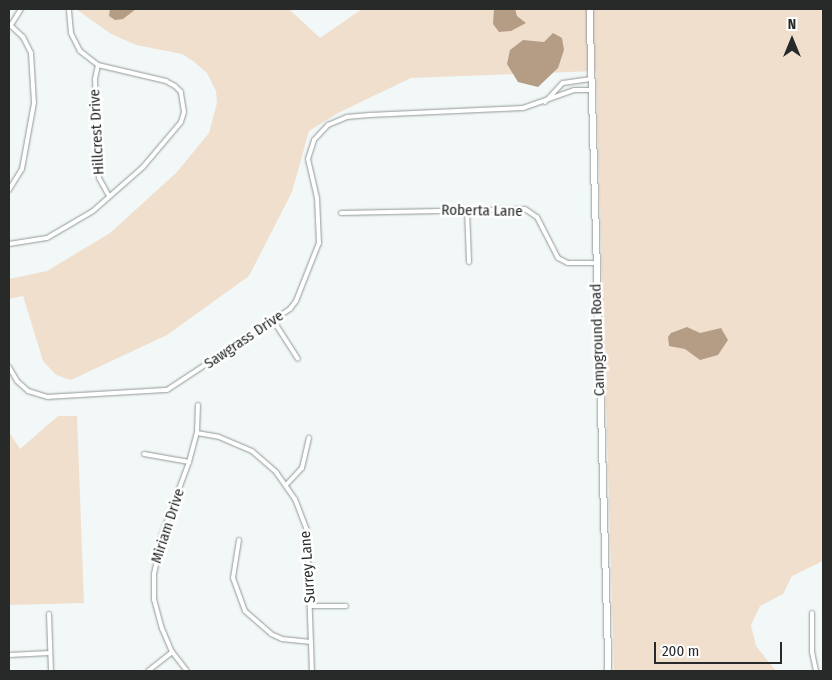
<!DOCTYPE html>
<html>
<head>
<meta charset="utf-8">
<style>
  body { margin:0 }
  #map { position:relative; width:832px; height:680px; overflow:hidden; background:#f1f8f7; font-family:"Fira Sans Condensed",sans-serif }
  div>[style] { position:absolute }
  .green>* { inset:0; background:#f1dfce }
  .water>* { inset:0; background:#b59c85 }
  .roads { filter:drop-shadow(0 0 1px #929897) drop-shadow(0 0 1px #929897) }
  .street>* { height:4px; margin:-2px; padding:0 2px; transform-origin:2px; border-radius:2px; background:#fff }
  .secondary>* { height:5.5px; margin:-2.75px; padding:0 2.75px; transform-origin:2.75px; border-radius:2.75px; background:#fff }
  span { translate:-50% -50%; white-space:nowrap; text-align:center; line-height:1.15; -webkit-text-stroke:5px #fff; paint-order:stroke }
  .street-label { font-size:15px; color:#272a29 }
  .frame { position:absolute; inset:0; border:10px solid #272a29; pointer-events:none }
  .north { position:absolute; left:767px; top:15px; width:50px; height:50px; -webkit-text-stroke:4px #fff; paint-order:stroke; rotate:0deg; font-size:14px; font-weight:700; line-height:20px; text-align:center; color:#272a29 }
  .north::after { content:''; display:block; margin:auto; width:18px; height:22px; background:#272a29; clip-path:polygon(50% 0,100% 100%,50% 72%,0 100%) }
  .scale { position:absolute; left:654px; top:642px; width:128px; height:22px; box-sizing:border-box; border:2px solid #272a29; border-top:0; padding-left:6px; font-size:15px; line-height:18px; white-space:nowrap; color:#272a29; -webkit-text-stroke:4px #fff; paint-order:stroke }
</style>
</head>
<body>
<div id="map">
  <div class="green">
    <i style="clip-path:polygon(76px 9px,289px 9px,320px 38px,362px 9px,823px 9px,823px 561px,792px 576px,783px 594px,760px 606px,751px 625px,756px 646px,776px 671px,614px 671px,596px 71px,411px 78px,338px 113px,309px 131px,292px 192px,249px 276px,167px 335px,71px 380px,56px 375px,43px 361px,23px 296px,9px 299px,9px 279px,47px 271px,110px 233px,176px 173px,209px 133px,217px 103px,216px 91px,207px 73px,193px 61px,182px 54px,136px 45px,111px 34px)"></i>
    <i style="clip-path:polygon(58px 416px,77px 416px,84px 603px,9px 605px,9px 432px,20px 449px)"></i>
  </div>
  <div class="water">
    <i style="clip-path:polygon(110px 9px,136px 9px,123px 19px,115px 20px,109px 16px)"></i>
    <i style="clip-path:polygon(494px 9px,515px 9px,517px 16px,526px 23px,511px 31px,499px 32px,493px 24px)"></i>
    <i style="clip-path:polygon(553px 33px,562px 38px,564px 50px,558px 68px,538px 87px,518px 82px,507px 64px,510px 50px,523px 40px,544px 42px)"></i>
    <i style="clip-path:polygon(687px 327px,700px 333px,721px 328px,728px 340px,718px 355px,700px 360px,685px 349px,669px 346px,668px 337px,671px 333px)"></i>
  </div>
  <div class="roads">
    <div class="street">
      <i style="left:9px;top:24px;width:19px;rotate:43deg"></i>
      <i style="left:23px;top:37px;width:18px;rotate:63deg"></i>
      <i style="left:31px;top:53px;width:50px;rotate:86.6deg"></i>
      <i style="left:34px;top:103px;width:67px;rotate:100.3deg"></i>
      <i style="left:22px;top:169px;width:25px;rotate:122deg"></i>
      <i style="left:11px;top:25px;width:19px;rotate:-58deg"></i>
      <i style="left:98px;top:65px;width:14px;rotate:102deg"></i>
      <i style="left:95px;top:79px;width:99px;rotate:87.7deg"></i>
      <i style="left:99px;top:178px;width:21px;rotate:61deg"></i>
      <i style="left:545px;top:102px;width:26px;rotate:-47deg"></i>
      <i style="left:563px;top:83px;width:28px;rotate:-8deg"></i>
      <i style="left:467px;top:209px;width:53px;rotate:87.8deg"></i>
      <i style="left:341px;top:213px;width:184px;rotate:-1.2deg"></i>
      <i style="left:525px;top:209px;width:14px;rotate:34deg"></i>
      <i style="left:537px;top:217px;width:46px;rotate:62.9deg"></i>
      <i style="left:558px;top:258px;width:11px;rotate:27deg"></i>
      <i style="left:568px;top:263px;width:28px"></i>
      <i style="left:9px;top:244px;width:38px;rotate:-9deg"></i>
      <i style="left:47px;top:238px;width:53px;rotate:-30.4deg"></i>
      <i style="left:93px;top:211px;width:67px;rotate:-41.3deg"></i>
      <i style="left:143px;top:167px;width:59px;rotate:-49.8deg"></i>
      <i style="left:181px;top:122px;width:10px;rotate:-73deg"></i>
      <i style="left:184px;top:112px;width:20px;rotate:-99deg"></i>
      <i style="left:181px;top:92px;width:8px;rotate:-135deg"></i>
      <i style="left:175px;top:86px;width:10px;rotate:-151deg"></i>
      <i style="left:166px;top:81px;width:70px;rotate:-166.8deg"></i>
      <i style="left:98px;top:65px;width:23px;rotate:-142deg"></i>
      <i style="left:80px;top:51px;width:20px;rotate:-117deg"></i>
      <i style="left:71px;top:33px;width:24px;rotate:-95deg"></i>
      <i style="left:273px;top:320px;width:46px;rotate:57.3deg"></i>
      <i style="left:9px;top:367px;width:16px;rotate:60deg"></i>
      <i style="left:17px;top:381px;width:15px;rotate:42deg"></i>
      <i style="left:28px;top:391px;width:21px;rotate:17deg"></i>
      <i style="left:48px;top:397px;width:119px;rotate:-3.4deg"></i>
      <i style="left:167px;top:390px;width:147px;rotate:-33.4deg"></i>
      <i style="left:290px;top:309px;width:10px;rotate:-53deg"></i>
      <i style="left:296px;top:301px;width:62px;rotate:-68.4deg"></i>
      <i style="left:319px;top:243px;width:45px;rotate:-92.5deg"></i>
      <i style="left:317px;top:198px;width:40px;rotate:-103deg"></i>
      <i style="left:308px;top:159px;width:20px;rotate:-72deg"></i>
      <i style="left:314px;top:140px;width:21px;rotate:-47deg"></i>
      <i style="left:328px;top:125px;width:21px;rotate:-23deg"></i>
      <i style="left:347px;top:117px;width:22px;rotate:-5deg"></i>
      <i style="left:369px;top:115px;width:154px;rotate:-2.6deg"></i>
      <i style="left:523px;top:108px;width:54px;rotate:-19.4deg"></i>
      <i style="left:574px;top:90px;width:18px"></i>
      <i style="left:197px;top:433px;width:22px;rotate:10deg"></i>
      <i style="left:219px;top:437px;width:36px;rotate:23deg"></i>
      <i style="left:252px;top:451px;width:32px;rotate:41deg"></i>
      <i style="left:276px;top:472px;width:33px;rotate:55deg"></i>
      <i style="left:295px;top:499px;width:33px;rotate:69deg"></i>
      <i style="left:307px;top:530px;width:141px;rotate:88deg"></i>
      <i style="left:144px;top:454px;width:46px;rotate:10.1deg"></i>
      <i style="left:287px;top:484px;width:22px;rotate:-47deg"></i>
      <i style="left:302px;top:468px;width:31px;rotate:-77deg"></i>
      <i style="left:239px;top:540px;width:38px;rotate:99deg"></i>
      <i style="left:233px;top:578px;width:35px;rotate:70deg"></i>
      <i style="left:245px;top:611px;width:35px;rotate:41deg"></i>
      <i style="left:271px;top:634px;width:12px;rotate:24deg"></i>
      <i style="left:282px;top:639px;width:29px;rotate:6deg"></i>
      <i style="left:311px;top:606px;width:35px"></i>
      <i style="left:812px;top:613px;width:39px;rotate:90deg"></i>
      <i style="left:812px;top:652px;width:19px;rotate:78deg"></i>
      <i style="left:49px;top:614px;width:57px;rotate:88deg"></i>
      <i style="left:9px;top:655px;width:41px;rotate:-2.8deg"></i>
      <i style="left:148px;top:671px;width:31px;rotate:-38deg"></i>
      <i style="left:187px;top:671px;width:24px;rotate:-128deg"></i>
      <i style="left:172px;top:652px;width:25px;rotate:-113deg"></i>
      <i style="left:162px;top:629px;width:30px;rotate:-105deg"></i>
      <i style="left:154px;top:600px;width:26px;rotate:-90deg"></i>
      <i style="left:154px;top:574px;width:40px;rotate:-78deg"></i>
      <i style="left:162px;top:535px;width:78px;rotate:-69.7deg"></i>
      <i style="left:189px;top:462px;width:30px;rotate:-75deg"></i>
      <i style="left:197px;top:433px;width:28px;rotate:-88deg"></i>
    </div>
    <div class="secondary">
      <i style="left:590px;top:9px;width:662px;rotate:88.36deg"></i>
    </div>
  </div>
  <div class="street-label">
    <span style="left:97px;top:132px;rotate:-93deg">Hillcrest Drive</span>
    <span style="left:482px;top:211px;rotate:1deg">Roberta Lane</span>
    <span style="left:244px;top:340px;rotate:-34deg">Sawgrass Drive</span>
    <span style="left:598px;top:340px;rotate:-92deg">Campground Road</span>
    <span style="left:168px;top:526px;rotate:-72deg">Miriam Drive</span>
    <span style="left:308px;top:567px;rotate:-94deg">Surrey Lane</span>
  </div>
  <div class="frame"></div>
  <div class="north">N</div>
  <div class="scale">200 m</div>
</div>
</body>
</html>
